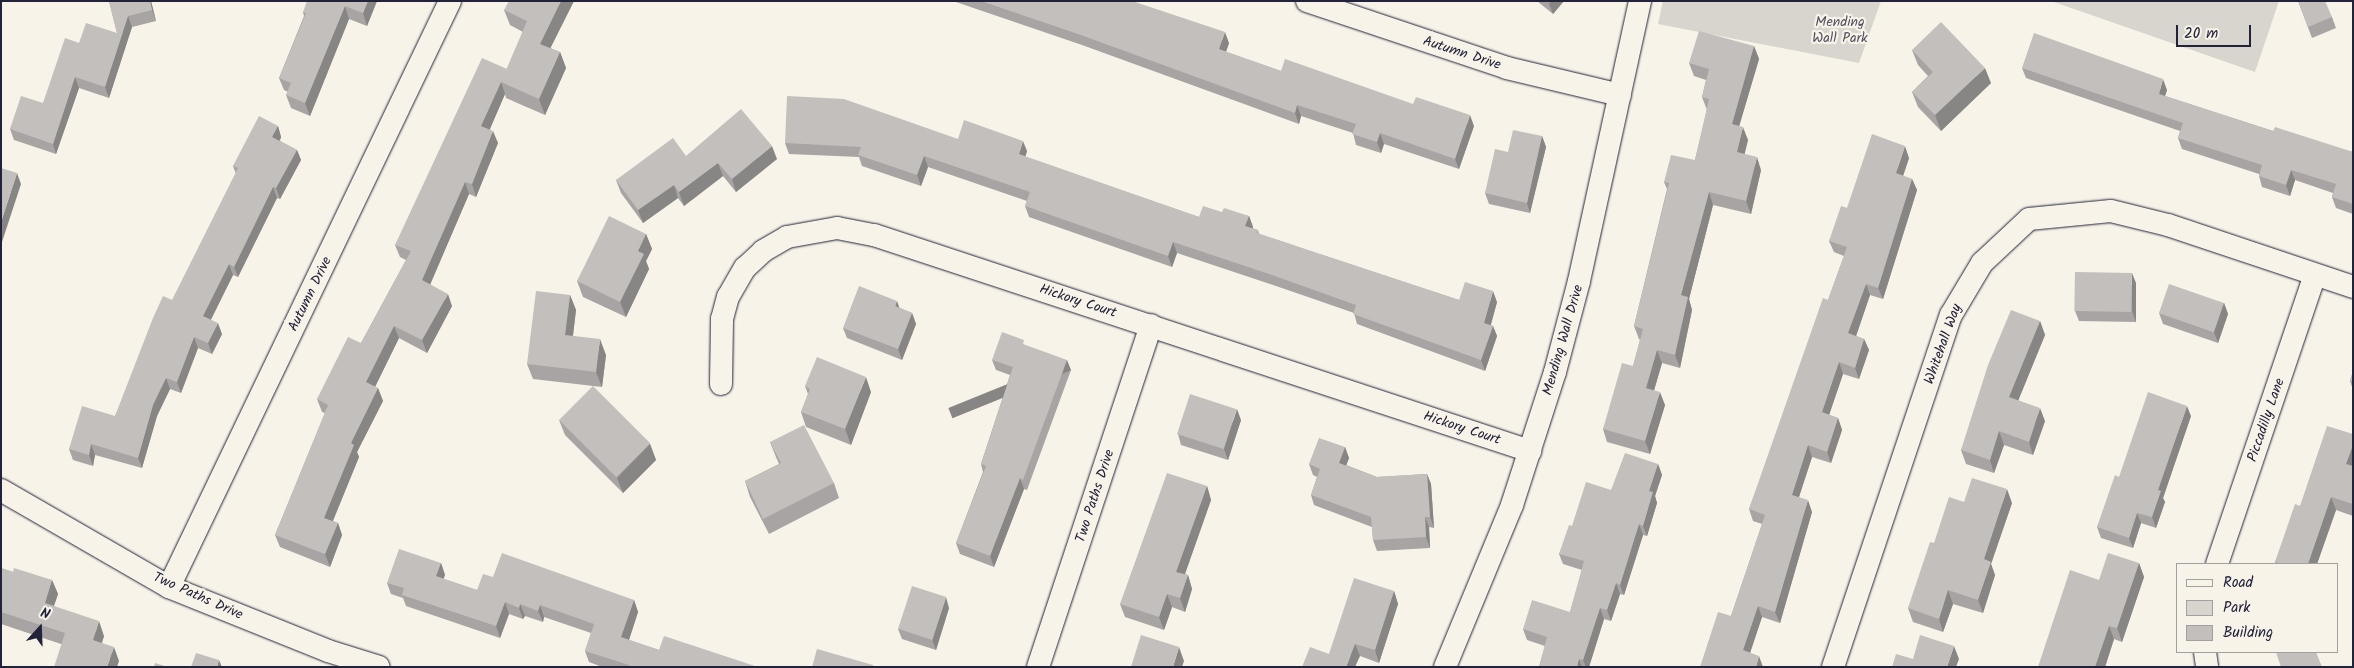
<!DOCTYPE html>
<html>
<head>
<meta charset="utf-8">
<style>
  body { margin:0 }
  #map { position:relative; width:2354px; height:668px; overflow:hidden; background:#f7f3e8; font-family:Kalam,sans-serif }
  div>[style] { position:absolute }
  .green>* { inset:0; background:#d8d5cf }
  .roads { filter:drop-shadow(0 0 1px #22223b) drop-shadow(0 0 1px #22223b) }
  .street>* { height:22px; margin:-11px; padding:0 11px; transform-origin:11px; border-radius:11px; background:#f7f3e8 }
  .wall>* { inset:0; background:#a7a4a3 }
  .shaded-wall>* { inset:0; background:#888684; transform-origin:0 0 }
  .building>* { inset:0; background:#c2bfbd; transform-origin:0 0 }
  span { translate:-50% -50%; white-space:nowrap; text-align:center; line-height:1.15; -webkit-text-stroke:4.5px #f7f3e8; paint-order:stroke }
  .park-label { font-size:14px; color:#504f60 }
  .street-label { font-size:14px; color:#22223b }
  .frame { position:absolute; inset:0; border:2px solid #22223b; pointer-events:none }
  .legend { position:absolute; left:2176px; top:563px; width:162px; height:90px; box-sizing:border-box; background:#f7f3e8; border:1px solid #a29fa3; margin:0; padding:6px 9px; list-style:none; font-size:15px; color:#22223b }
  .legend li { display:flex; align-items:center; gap:10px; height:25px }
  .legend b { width:25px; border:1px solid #a29fa3 }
  .north { position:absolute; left:15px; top:603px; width:50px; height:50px; -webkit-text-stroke:4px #f7f3e8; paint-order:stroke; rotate:20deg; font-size:14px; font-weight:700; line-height:20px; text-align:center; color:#22223b }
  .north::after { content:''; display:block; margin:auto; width:18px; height:22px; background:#22223b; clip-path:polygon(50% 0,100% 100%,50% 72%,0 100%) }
  .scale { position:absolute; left:2176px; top:25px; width:75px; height:22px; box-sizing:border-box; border:2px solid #22223b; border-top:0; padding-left:6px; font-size:15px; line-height:18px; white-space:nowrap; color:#22223b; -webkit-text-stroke:4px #f7f3e8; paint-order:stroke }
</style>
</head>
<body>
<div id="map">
  <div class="green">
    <i style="clip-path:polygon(1663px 1px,1881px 1px,1859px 63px,1658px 24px)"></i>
    <i style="clip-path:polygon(2051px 1px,2279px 1px,2255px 72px)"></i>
  </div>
  <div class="roads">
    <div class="street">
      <i style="left:1307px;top:1px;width:211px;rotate:18.5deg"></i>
      <i style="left:1507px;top:68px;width:116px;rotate:13.4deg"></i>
      <i style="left:721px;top:384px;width:65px;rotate:-89.1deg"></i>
      <i style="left:722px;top:319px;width:23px;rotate:-75deg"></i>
      <i style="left:728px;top:297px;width:34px;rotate:-60deg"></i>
      <i style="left:745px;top:268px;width:25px;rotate:-43deg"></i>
      <i style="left:763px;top:251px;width:28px;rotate:-30deg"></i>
      <i style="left:787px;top:237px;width:51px;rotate:-10.2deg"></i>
      <i style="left:837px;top:228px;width:38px;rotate:11deg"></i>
      <i style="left:874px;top:235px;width:691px;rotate:18.23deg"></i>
      <i style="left:1px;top:490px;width:194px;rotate:30deg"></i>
      <i style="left:169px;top:587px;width:171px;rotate:21.9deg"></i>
      <i style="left:328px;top:651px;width:53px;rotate:17.4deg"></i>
      <i style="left:2217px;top:564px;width:305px;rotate:-71.3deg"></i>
      <i style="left:169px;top:587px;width:650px;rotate:-64.38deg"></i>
      <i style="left:2205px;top:652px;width:15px;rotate:82deg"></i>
      <i style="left:1038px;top:667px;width:360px;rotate:-71.7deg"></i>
      <i style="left:1445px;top:667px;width:175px;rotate:-67.5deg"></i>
      <i style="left:1512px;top:505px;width:140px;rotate:-72.1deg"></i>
      <i style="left:1555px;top:372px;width:94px;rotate:-75.2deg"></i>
      <i style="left:1579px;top:281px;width:287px;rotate:-77.7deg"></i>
      <i style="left:1833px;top:667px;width:371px;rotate:-71.5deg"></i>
      <i style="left:1951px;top:315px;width:61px;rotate:-59.2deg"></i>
      <i style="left:1982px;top:263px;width:64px;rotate:-43.1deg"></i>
      <i style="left:2029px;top:219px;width:82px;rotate:-5.6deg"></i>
      <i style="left:2111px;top:211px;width:59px;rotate:13.8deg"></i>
      <i style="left:2168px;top:225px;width:195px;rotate:18.5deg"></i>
    </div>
  </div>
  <div class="wall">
    <i style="clip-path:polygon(109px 1px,151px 1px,156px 21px,132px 27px,109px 98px,79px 88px,56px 154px,14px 140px,10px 129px,43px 103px,79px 43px,117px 33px)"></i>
    <i style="clip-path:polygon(377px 1px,367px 26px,349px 19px,310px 116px,291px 108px,286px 95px,288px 92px,284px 90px,279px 78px,304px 16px,303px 12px)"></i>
    <i style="clip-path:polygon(574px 1px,550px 48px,560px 52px,566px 68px,545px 115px,506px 98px,505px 94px,490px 129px,498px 143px,476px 197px,469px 194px,430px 284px,452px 306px,427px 353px,399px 338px,375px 387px,378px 388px,383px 401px,357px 452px,359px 457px,333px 521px,338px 523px,342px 535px,330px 567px,280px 547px,275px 535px,325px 413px,322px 412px,317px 399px,361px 343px,406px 260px,400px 257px,395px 245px,507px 69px,523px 32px,510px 25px,504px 10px)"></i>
    <i style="clip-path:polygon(953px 1px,1132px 1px,1229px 43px,1226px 52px,1281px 71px,1474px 126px,1459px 169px,1384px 144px,1381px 153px,1356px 145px,1353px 133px,1301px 116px,1299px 124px,1082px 45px)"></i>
    <i style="clip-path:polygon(1537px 1px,1564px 1px,1553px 14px)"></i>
    <i style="clip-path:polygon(2298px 1px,2332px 17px,2336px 28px,2312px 38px)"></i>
    <i style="clip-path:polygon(1754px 46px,1759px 59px,1739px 126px,1748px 140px,1744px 154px,1761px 170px,1751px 214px,1713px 205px,1689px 299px,1692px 310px,1680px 368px,1662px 363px,1654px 390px,1665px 405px,1650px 454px,1607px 442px,1603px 429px,1633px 366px,1640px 340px,1639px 339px,1634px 326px,1667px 189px,1664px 182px,1695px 160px,1707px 110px,1702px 97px,1706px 80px,1694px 76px,1689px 63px)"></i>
    <i style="clip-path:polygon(1912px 50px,1991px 83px,1941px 131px,1918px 107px,1912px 92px,1928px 76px,1918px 65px)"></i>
    <i style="clip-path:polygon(2022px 68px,2167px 90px,2165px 96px,2273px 131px,2353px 152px,2353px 214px,2336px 208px,2332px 197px,2333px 193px,2295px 180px,2290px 196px,2262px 187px,2259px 176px,2259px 174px,2182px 149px,2178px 138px,2180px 131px,2026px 78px)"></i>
    <i style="clip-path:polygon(278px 126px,281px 137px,280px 141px,297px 150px,301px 160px,280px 199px,277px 198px,238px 277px,233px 275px,211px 320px,222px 334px,212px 354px,198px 348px,181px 393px,170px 389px,157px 416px,142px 468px,95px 455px,93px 466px,73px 460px,69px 449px,115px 416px,236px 174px,233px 166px)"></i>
    <i style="clip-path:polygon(1542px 136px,1546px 147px,1530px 213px,1489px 204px,1485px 193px,1508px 152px)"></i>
    <i style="clip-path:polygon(958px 139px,1027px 151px,1025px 157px,1199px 217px,1222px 212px,1249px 216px,1253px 227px,1252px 228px,1258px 230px,1259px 234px,1459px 300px,1497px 302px,1491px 325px,1493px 326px,1497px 336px,1485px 371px,1357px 324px,1354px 313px,1276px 286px,1177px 253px,1172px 267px,1029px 217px,1025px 206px,1027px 201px,928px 167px,921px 186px,862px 166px,859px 157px,789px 154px,785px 143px)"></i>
    <i style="clip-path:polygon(686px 156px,777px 159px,736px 192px,723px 176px,684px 206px,678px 198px,643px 223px,621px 193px,616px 180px)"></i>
    <i style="clip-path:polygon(1909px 158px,1903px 176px,1912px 179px,1917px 190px,1883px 299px,1870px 295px,1856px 336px,1864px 339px,1869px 350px,1859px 379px,1843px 374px,1829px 415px,1838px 418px,1842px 430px,1831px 463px,1812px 457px,1799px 497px,1812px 512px,1780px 623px,1762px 617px,1750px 653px,1700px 667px,1731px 616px,1762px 524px,1753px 521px,1749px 509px,1828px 300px,1844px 256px,1834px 252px,1829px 241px,1847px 208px)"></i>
    <i style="clip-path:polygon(646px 234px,652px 249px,646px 261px,649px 269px,626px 317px,583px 297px,577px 281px)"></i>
    <i style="clip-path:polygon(2136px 283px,2136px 322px,2079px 321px,2075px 311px)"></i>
    <i style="clip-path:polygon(570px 295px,576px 310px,573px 336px,606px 355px,602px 387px,533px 379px,527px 364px)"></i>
    <i style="clip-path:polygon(2224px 303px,2228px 314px,2218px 343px,2163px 324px,2159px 313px)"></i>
    <i style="clip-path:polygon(900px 308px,912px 313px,916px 324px,902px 360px,847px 338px,843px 328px)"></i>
    <i style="clip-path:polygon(2040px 321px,2045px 335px,2018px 400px,2045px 421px,2033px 455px,2004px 445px,1994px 473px,1966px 464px,1961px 450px)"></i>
    <i style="clip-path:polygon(1026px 346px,1071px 370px,1027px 490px,1024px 489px,994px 567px,960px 554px,956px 543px,983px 472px,981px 464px,1010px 375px,996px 370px,992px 360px)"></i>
    <i style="clip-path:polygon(2353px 371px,2353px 390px,2350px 381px)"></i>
    <i style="clip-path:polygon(805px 386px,871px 392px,851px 445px,806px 427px,801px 412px,808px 394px)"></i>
    <i style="clip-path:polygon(2191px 416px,2163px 498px,2165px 502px,2156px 528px,2141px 523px,2133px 548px,2101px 538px,2097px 527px,2119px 477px)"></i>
    <i style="clip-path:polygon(559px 420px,650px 444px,656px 460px,623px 493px,565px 435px)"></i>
    <i style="clip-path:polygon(1241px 420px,1228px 460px,1181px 445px,1178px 434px)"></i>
    <i style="clip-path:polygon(2353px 434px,2353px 516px,2336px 510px,2317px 564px,2276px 564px,2275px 562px,2300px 506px)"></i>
    <i style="clip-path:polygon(770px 442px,834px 483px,839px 498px,769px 534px,750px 497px,745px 481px,779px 464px,776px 457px)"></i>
    <i style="clip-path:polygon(1345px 447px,1349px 458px,1346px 465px,1377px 477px,1427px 474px,1431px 484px,1434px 528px,1429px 527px,1430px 548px,1377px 551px,1373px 540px,1372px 527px,1314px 505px,1311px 495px,1317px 477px,1313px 475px,1309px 464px)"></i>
    <i style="clip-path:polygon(1658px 464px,1662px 475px,1655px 496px,1657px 503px,1647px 536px,1643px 535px,1624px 595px,1620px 594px,1611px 621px,1604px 619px,1589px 667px,1539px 667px,1545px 646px,1527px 640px,1523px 629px,1570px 612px,1582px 570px,1563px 564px,1559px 554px,1572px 526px,1611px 490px)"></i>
    <i style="clip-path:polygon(1207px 486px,1211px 500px,1185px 574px,1188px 575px,1192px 589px,1185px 612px,1172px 607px,1164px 630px,1125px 617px,1120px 604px)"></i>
    <i style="clip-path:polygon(1964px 502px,2012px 503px,1991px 564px,1995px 575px,1983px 613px,1953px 604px,1943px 632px,1913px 622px,1908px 608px)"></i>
    <i style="clip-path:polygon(441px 563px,445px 575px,443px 579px,477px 590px,493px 577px,634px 600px,638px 612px,629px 640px,659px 650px,758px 667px,602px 667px,589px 662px,585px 651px,591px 633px,544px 617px,543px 622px,525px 616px,523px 619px,509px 614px,500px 638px,406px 606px,403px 598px,391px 594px,387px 583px)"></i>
    <i style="clip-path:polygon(2139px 563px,2144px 577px,2122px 642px,2114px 639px,2105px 667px,2038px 667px)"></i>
    <i style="clip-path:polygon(1px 568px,13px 572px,52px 580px,58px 594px,54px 606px,104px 636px,102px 643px,119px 661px,61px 644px,1px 624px)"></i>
    <i style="clip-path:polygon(1394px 591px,1398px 604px,1379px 663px,1360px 656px,1329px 654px)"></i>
    <i style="clip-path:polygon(949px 608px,936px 650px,902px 639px,898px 629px)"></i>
  </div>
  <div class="shaded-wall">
    <i style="clip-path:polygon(150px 1px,151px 1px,156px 21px,152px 10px)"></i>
    <i style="clip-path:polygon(368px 1px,377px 1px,367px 26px,363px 13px)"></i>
    <i style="clip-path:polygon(561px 1px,574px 1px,545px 59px,540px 44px)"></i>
    <i style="clip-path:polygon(1551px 1px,1564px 1px,1553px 14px,1549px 4px)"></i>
    <i style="clip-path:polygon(345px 6px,349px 19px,310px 116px,305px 103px)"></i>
    <i style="clip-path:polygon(128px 16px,132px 27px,109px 98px,105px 87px)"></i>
    <i style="clip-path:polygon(1225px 32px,1229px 43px,1223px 60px,1219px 49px)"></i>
    <i style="clip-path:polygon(1754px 46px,1759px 59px,1736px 137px,1732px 124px)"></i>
    <i style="clip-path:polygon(560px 52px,566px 68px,545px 115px,539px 99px)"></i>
    <i style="clip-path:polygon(1985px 68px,1991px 83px,1941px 131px,1935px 115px)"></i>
    <i style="clip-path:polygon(507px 69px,501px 82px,505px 94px,486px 138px,481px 126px)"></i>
    <i style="clip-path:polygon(75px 77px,79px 88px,56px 154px,53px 144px)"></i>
    <i style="clip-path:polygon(2163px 79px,2167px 90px,2162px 105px,2159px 94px)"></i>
    <i style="clip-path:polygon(1297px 105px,1301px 116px,1299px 124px,1295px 113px)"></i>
    <i style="clip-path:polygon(1470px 115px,1474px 126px,1459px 169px,1455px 159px)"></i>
    <i style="clip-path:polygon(278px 126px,281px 137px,276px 148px,272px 137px)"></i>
    <i style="clip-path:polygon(1743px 127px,1748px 140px,1742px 165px,1737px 152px)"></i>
    <i style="clip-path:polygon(493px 131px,498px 143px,476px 197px,472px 184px)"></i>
    <i style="clip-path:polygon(1380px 133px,1384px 144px,1381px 153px,1377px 142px)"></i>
    <i style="clip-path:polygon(1542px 136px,1546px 147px,1530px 213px,1527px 203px)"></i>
    <i style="clip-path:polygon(1023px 141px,1027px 151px,1023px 165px,1019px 154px)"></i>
    <i style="clip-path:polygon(772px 146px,777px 159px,736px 192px,732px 179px)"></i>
    <i style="clip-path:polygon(1905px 146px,1909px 158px,1900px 185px,1896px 173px)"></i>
    <i style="clip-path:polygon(297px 150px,301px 160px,280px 199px,276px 188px)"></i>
    <i style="clip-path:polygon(924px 156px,928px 167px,921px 186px,917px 175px)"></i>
    <i style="clip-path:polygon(1757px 157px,1761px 170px,1751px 214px,1746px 201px)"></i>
    <i style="clip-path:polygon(718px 163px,723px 176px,684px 206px,679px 192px)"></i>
    <i style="clip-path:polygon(2291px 170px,2295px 180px,2290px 196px,2286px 185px)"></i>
    <i style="clip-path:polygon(17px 173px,21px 184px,1px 245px,1px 222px)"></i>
    <i style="clip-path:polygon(1912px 179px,1917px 190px,1883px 299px,1878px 288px)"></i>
    <i style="clip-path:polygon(465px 182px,469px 194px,427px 292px,422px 280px)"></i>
    <i style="clip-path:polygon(674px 185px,678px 198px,643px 223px,638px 210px)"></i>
    <i style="clip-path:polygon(273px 187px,277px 198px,238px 277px,234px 267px)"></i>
    <i style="clip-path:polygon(1709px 192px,1713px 205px,1689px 299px,1692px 310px,1680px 368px,1675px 355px,1681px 295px)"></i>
    <i style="clip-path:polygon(1249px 216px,1253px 227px,1249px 237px,1245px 226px)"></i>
    <i style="clip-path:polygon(646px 234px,652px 249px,646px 261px,649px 269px,626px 317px,620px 302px,638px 251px)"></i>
    <i style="clip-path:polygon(1173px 242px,1177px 253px,1172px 267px,1168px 256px)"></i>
    <i style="clip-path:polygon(229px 264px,233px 275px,207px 327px,203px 316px)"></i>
    <i style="clip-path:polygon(2132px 273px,2136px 283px,2136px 322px,2132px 311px)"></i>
    <i style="clip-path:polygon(1866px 284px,1870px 295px,1853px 345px,1848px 333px)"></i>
    <i style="clip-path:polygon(1493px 291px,1497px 302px,1488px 334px,1484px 323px)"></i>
    <i style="clip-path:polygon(448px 294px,452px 306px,427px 353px,422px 340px)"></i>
    <i style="clip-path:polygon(570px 295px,576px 310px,571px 351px,565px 335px)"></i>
    <i style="clip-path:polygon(897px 301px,901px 312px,895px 306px)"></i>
    <i style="clip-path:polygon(2224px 303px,2228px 314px,2218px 343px,2214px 332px)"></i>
    <i style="clip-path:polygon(912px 313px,916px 324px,902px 360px,898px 349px)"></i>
    <i style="clip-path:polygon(2040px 321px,2045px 335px,2014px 411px,2009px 397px)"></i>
    <i style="clip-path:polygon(218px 323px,222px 334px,212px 354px,208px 343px)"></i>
    <i style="clip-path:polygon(394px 326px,399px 338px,371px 395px,366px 382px)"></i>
    <i style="clip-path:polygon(1493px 326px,1497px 336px,1485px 371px,1481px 360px)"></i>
    <i style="clip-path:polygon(194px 337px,198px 348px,181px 393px,177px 382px)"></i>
    <i style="clip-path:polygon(600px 339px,606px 355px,602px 387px,596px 372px)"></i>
    <i style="clip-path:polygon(1864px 339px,1869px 350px,1859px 379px,1855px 368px)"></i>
    <i style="clip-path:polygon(1657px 350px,1662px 363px,1651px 401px,1646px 388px)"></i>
    <i style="left:1067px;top:360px;width:11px;height:128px;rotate:68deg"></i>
    <i style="clip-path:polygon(1839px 362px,1843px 374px,1826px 424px,1822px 412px)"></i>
    <i style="clip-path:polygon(866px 377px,871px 392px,851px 445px,845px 429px)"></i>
    <i style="clip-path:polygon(166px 378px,170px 389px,157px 416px,142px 468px,138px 458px,153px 405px)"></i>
    <i style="clip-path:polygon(378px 388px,383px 401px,357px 452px,359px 457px,329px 530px,324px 518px,351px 443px)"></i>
    <i style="clip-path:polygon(1660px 392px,1665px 405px,1650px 454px,1645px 441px)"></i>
    <i style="clip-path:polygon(2187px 406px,2191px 416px,2163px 498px,2165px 502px,2156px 528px,2152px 517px,2158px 490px)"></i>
    <i style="clip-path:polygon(2040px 408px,2045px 421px,2033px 455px,2029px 442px)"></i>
    <i style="clip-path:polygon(1237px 409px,1241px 420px,1228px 460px,1224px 449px)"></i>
    <i style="clip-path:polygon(1838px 418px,1842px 430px,1831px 463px,1827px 452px)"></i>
    <i style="clip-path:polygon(1999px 431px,2004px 445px,1994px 473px,1990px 460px)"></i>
    <i style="clip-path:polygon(91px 444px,95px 455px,93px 466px,89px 455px)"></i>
    <i style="clip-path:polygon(650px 444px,656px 460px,623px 493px,617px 478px)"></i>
    <i style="clip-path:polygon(1808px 445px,1812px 457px,1796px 506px,1792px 495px)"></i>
    <i style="clip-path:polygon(2353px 445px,2353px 473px,2346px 464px)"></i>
    <i style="clip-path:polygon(1345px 447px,1349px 458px,1343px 474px,1339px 463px)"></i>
    <i style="clip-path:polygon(1658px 464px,1662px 475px,1655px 496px,1657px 503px,1647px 536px,1643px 526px,1649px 491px)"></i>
    <i style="clip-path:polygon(1427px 474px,1431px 484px,1434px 528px,1430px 517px)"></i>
    <i style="clip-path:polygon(1020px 478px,1024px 489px,994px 567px,990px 556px)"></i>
    <i style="clip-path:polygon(1207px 486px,1211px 500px,1181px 585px,1176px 572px)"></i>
    <i style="clip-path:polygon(2007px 489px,2012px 503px,1991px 564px,1995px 575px,1983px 613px,1978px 600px,1984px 559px)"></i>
    <i style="clip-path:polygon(2331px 497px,2336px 510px,2317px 564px,2308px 564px)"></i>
    <i style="clip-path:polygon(1808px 500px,1812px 512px,1780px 623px,1775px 612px)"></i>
    <i style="clip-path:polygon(2137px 513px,2141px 523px,2133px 548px,2129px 538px)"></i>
    <i style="clip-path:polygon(1425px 517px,1429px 527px,1430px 548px,1426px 537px)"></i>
    <i style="clip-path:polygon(338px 523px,342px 535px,330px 567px,325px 554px)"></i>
    <i style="clip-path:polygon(1639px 524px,1643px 535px,1624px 595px,1620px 585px)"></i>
    <i style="clip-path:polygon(441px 563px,445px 575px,440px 588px,436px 576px)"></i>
    <i style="clip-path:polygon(2139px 563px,2144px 577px,2122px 642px,2117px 628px)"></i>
    <i style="clip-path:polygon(1188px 575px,1192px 589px,1185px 612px,1180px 598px)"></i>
    <i style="clip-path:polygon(52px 580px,58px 594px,50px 617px,45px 603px)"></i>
    <i style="clip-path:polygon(1616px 583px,1620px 594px,1611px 621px,1607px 610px)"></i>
    <i style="clip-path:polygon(1948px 590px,1953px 604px,1943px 632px,1939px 619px)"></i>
    <i style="clip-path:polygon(1394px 591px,1398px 604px,1379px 663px,1375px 650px)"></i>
    <i style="clip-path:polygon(1167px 594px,1172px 607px,1164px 630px,1159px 617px)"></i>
    <i style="clip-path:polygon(946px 597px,949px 608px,936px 650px,932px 639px)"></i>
    <i style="clip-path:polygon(634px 600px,638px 612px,626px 649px,621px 637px)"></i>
    <i style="clip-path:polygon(505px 602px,509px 614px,500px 638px,496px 626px)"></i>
    <i style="clip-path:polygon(520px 604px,525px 616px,523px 619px,519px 608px)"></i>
    <i style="clip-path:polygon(540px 605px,544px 617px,543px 622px,538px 611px)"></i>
    <i style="clip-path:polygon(1758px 606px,1762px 617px,1747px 662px,1743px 650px)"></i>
    <i style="clip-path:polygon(1600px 608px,1604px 619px,1589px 667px,1586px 667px,1583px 660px)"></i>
    <i style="clip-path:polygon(99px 621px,104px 636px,98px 654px,93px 640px)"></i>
    <i style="clip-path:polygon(2109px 626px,2114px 639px,2105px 667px,2095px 667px)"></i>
    <i style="clip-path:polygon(1355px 644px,1360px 656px,1355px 667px,1346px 667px)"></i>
    <i style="clip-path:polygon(1954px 646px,1959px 659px,1956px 667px,1947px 667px)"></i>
    <i style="clip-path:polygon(114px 647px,119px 661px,117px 667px,107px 667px)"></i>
    <i style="clip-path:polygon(1179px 647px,1184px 661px,1182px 667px,1173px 667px)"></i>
    <i style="clip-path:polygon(1759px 656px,1763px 667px,1756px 667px)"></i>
    <i style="clip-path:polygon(1579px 659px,1582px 667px,1577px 667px)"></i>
    <i style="clip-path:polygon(219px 660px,222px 667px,217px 667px)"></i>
  </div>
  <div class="building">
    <i style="clip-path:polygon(109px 1px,150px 1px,152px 10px,128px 16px,105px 87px,75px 77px,53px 144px,10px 129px,21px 96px,43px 103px,65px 38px,79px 43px,86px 23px,117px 33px)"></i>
    <i style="clip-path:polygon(307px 1px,368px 1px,363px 13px,345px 6px,305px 103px,286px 95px,291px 83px,279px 78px,306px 13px,303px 12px)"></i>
    <i style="clip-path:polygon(509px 1px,561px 1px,540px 44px,560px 52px,539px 99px,501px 82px,527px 21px,504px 10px)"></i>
    <i style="clip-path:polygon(981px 1px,1132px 1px,1225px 32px,1219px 49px,1281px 71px,1285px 59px,1413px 104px,1416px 97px,1470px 115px,1455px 159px,1380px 133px,1377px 142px,1352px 134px,1356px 124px,1297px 105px,1295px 113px,1078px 34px)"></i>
    <i style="clip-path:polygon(2298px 1px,2325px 1px,2332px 17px,2308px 27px)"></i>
    <i style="clip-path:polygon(1941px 22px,1985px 68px,1935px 115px,1912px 92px,1933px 72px,1912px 50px)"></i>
    <i style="clip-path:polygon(1699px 31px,1754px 46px,1732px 124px,1743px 127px,1737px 152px,1757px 157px,1746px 201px,1709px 192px,1681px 295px,1688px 297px,1675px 355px,1657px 350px,1646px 388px,1660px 392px,1645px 441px,1603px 429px,1622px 363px,1633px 366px,1643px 329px,1634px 326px,1669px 183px,1664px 182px,1671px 155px,1695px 160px,1709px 99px,1702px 97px,1709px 69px,1689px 63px)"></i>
    <i style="clip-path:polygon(2034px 33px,2163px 79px,2159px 94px,2273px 131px,2275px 127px,2353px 152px,2353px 204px,2332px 197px,2336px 184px,2291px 170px,2286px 185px,2259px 176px,2262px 165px,2178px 138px,2183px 123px,2022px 68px)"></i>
    <i style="clip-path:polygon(482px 58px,507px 69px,481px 126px,493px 131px,472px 184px,465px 182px,422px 280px,448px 294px,422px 340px,394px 326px,366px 382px,378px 388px,351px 443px,354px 445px,324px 518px,338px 523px,325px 554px,275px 535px,328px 405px,317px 399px,348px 337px,361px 343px,411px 251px,395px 245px)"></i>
    <i style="clip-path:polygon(787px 96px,844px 99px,958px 139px,964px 120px,1023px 141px,1019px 154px,1199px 217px,1203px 206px,1222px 212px,1224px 208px,1249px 216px,1245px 226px,1258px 230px,1257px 233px,1459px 300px,1465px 282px,1493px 291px,1484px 323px,1493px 326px,1481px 360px,1353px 314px,1356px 305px,1272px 275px,1173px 242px,1168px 256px,1025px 206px,1030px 192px,924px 156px,917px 175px,858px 155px,861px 147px,785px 143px)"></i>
    <i style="clip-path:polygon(741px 109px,772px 146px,732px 179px,718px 163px,679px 192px,674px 185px,638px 210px,616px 180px,673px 138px,686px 156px)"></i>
    <i style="clip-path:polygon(259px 116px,278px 126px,272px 137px,297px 150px,276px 188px,273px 187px,234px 267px,229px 264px,203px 316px,218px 323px,208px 343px,194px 337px,177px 382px,166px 378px,153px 405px,138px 458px,91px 444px,89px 455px,69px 449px,82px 406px,115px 416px,153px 318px,163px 296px,172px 300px,238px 168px,233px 166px)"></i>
    <i style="clip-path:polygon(1513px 130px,1542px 136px,1527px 203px,1485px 193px,1495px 149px,1508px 152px)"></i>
    <i style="clip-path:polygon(1872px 134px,1905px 146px,1896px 173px,1912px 179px,1878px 288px,1866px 284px,1848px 333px,1864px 339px,1855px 368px,1839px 362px,1822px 412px,1838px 418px,1827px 452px,1808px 445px,1792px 495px,1808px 500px,1775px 612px,1758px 606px,1743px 650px,1759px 656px,1756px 667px,1700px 667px,1718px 612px,1731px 616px,1765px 515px,1749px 509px,1823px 298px,1828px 300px,1847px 247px,1829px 241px,1841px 206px,1847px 208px)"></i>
    <i style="clip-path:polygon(1px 168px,17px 173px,1px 222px)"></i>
    <i style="clip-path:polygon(609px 216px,646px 234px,638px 251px,644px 254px,620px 302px,577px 281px)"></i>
    <i style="left:2075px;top:272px;width:57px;height:39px;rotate:1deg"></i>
    <i style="left:2169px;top:284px;width:58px;height:31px;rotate:19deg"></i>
    <i style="clip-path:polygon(859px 286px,897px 301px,895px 306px,912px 313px,898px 349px,843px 328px)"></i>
    <i style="clip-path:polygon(536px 291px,570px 295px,565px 335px,600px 339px,596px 372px,527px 364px)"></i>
    <i style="clip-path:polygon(2011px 310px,2040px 321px,2009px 397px,2040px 408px,2029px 442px,1999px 431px,1990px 460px,1961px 450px,1988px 365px)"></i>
    <i style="clip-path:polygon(1002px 332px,1024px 340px,1023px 344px,1067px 360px,1023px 480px,1020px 478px,990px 556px,956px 543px,986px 466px,981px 464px,1013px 367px,992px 360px)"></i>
    <i style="clip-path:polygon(817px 357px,866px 377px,845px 429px,801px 412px,810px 389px,805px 386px)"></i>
    <i style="clip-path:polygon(2353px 371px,2353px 382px,2350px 381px)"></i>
    <i style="left:593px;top:386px;width:81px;height:48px;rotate:45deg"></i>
    <i style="clip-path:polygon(2148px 392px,2187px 406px,2158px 490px,2161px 491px,2152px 517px,2137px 513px,2129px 538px,2097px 527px,2115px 475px,2119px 477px)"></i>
    <i style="left:1190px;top:394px;width:49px;height:42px;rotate:18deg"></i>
    <i style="clip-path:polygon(804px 425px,834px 483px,763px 519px,745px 481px,781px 463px,770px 442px)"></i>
    <i style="clip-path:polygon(2327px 426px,2353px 434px,2353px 445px,2346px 464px,2353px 466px,2353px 504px,2331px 497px,2308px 564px,2283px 564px,2275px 562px,2295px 504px,2300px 506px)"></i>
    <i style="clip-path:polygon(1319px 438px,1345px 447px,1339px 463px,1377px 477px,1427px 474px,1430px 517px,1425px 517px,1426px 537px,1373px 540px,1371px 517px,1311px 495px,1320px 469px,1309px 464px)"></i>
    <i style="clip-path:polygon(1625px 453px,1658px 464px,1649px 491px,1653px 492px,1643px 526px,1639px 524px,1620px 585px,1616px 583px,1607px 610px,1600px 608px,1583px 660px,1579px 659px,1577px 667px,1539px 667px,1547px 637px,1523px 629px,1532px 600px,1570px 612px,1584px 561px,1559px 554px,1569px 525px,1572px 526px,1586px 482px,1611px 490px)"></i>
    <i style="clip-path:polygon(1167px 473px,1207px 486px,1176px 572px,1188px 575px,1180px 598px,1167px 594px,1159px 617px,1120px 604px)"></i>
    <i style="clip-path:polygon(1972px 478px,2007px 489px,1984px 559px,1991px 562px,1978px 600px,1948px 590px,1939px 619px,1908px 608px,1930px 542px,1934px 543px,1949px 497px,1964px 502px)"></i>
    <i style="clip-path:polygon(399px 549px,441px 563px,436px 576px,477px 590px,483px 574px,493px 577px,502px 553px,634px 600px,621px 637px,659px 650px,664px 636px,758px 667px,629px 667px,629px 665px,585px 651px,594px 624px,540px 605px,538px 611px,520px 604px,519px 608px,505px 602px,496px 626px,402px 595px,404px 588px,387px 583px)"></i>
    <i style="clip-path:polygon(2108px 553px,2139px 563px,2117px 628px,2109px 626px,2095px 667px,2038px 667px,2070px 570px,2099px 580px)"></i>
    <i style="clip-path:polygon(1px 568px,13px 572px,14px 568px,52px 580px,45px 603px,99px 621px,93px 640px,114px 647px,107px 667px,54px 667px,65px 633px,1px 612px)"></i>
    <i style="clip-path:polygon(1354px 578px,1394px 591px,1375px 650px,1355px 644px,1346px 667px,1302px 667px,1310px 647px,1329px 654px)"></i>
    <i style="left:912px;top:586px;width:36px;height:45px;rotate:18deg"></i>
    <i style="clip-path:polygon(1141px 635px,1179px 647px,1173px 667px,1131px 667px)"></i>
    <i style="clip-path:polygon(1920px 635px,1954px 646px,1947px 667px,1892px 667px,1896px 654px,1913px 659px)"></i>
    <i style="clip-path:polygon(817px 649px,873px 665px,873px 667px,812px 667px)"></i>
    <i style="clip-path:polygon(2276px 652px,2316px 652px,2322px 667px,2281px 667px)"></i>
    <i style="clip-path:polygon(196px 653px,219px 660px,217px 667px,191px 667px)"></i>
    <i style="clip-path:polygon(155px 663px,168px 667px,154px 667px)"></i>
  </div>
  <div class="park-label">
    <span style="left:1840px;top:30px">Mending<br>Wall Park</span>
  </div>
  <div class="street-label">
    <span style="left:1462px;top:53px;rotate:18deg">Autumn Drive</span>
    <span style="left:310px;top:294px;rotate:-64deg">Autumn Drive</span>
    <span style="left:1078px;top:301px;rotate:18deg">Hickory Court</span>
    <span style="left:1563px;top:340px;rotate:-74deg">Mending Wall Drive</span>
    <span style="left:1943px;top:344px;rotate:-70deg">Whitehall Way</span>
    <span style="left:2266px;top:420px;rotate:-71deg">Piccadilly Lane</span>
    <span style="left:1462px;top:428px;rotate:18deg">Hickory Court</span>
    <span style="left:1095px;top:496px;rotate:-72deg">Two Paths Drive</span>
    <span style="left:198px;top:596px;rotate:24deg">Two Paths Drive</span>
  </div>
  <div class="frame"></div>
  <ul class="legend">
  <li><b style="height:6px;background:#f7f3e8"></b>Road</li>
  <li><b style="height:14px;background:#d8d5cf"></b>Park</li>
  <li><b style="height:14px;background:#c2bfbd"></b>Building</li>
  </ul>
  <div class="north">N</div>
  <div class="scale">20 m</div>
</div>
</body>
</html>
